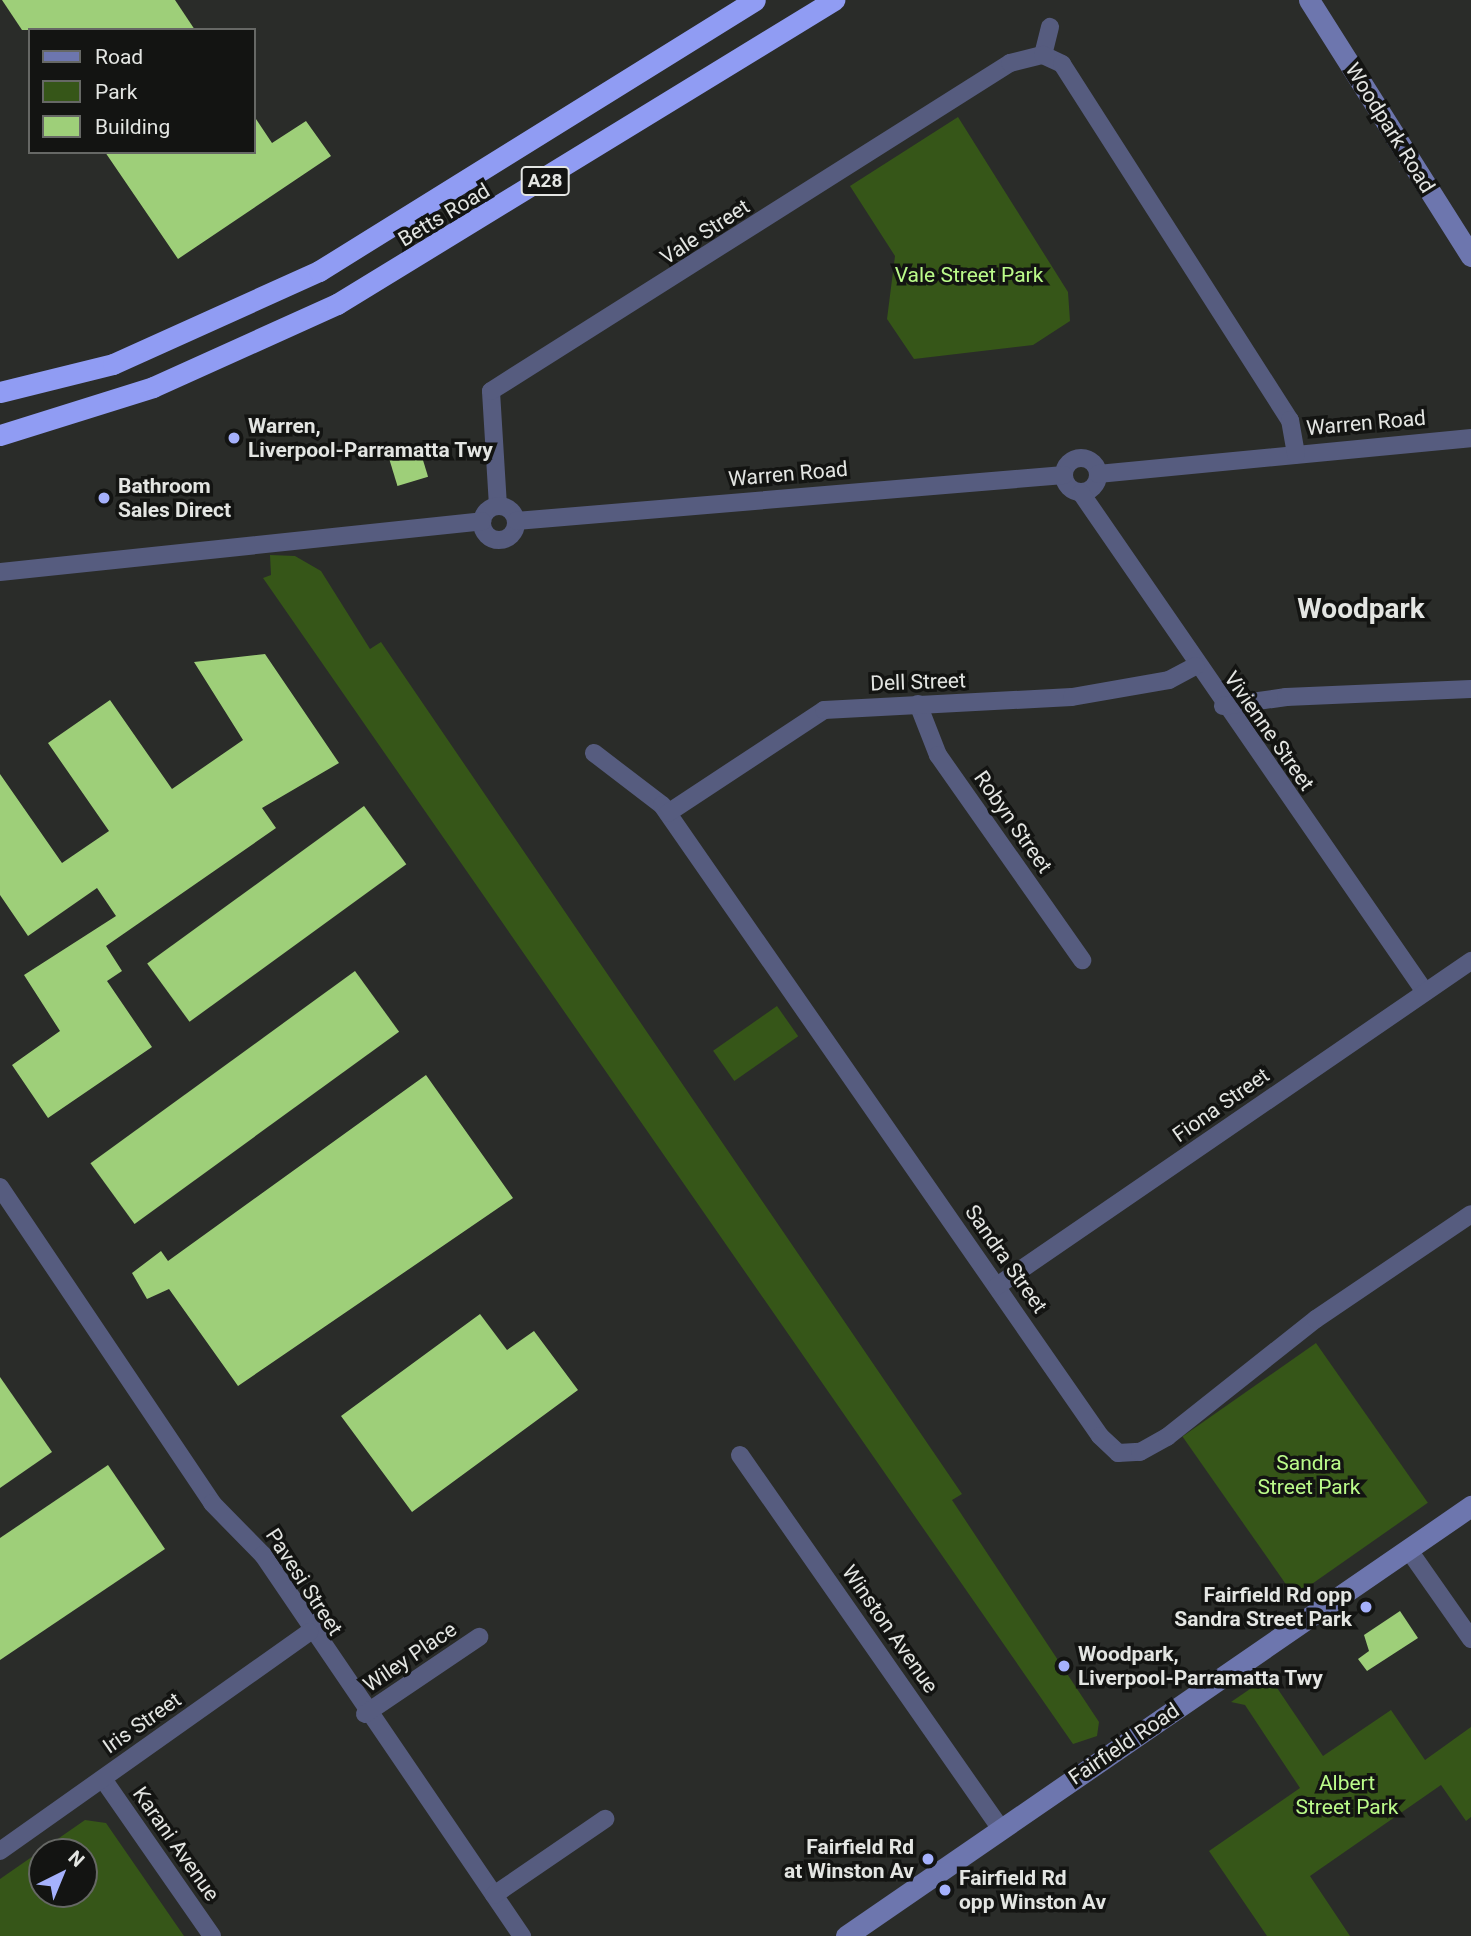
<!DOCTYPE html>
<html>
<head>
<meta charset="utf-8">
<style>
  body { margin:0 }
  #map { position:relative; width:1471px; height:1936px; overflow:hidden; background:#2a2c29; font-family:Roboto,sans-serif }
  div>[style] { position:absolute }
  .green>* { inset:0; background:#365618; transform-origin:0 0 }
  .building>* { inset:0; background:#9ecf79; transform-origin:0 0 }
  .street>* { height:18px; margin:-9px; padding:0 9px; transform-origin:9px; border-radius:9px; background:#565c7f }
  .street>.ring { margin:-9px; padding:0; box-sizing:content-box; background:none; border:18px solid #565c7f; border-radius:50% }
  .secondary>* { height:21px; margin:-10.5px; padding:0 10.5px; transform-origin:10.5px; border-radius:10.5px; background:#6d76ae }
  .highway>* { height:21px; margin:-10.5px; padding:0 10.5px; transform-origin:10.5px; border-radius:10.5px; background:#909cf3 }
  .dots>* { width:19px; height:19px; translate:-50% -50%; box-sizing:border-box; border:4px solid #131412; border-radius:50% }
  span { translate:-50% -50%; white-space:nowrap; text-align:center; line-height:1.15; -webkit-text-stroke:7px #131412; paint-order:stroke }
  .shield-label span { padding:2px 5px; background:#131412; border:2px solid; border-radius:5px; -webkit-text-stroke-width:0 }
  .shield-label { font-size:19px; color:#e3e5e2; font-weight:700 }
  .street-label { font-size:21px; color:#e3e5e2 }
  .park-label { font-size:21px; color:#bbfb8a }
  .poi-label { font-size:21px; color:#e3e5e2; font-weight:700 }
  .left { translate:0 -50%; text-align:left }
  .right { translate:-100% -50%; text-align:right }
  .district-label { font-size:28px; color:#e3e5e2; font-weight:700 }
  .legend { position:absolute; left:28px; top:28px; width:228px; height:126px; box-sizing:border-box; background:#131412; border:2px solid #666865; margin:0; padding:9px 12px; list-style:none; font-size:21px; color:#e3e5e2 }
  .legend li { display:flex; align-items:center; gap:14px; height:35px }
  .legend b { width:35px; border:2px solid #666865 }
  .north { position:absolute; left:28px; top:1838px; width:70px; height:70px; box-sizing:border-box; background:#131412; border:2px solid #666865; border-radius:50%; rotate:43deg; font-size:19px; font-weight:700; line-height:28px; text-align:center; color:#e3e5e2 }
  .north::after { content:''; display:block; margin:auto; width:24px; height:32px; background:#a5b1fc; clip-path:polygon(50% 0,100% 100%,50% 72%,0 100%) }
</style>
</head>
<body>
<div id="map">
  <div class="green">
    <i style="clip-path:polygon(958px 117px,1068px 292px,1070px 321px,1033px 345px,914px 359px,887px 319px,895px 256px,850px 186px)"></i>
    <i style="clip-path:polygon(270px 555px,295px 556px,321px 571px,370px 649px,381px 642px,962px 1494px,952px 1500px,1099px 1722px,1097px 1736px,1073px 1744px,263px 578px,271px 575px)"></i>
    <i style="left:777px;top:1006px;width:37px;height:78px;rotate:55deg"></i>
    <i style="left:1316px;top:1343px;width:195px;height:163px;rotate:55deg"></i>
    <i style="clip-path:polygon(1269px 1676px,1323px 1756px,1391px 1710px,1425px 1760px,1471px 1727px,1471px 1817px,1466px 1821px,1441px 1785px,1310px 1876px,1350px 1936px,1267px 1936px,1209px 1851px,1300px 1788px,1245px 1705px,1231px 1702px)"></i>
    <i style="clip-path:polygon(evenodd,85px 1820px,106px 1823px,184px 1936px,0 1936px,0 1879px,85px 1820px,42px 1852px,84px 1852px,84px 1894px,42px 1894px,42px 1852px)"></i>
  </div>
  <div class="building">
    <i style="clip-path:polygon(2px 0,175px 0,195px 30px,22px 30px)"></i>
    <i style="clip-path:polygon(254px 116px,272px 143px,306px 121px,331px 156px,178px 259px,105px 152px,254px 152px)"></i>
    <i style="left:419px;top:447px;width:31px;height:32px;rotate:73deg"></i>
    <i style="clip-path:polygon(265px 654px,339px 763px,262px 808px,276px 828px,106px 946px,122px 971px,107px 981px,152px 1047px,48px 1118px,12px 1065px,60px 1031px,24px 975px,116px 916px,97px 888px,28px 936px,0 895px,0 774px,62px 863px,109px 831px,48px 743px,110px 700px,172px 789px,243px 740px,194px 662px)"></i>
    <i style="left:364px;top:806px;width:72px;height:268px;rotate:54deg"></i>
    <i style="left:355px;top:971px;width:75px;height:327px;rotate:54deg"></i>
    <i style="clip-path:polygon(426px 1075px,513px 1198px,238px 1386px,169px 1289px,147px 1299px,132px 1273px,161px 1251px,168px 1261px)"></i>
    <i style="clip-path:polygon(480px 1314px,507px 1350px,534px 1331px,578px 1390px,412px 1512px,341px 1416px)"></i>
    <i style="clip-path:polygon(0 1377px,52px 1452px,0 1488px)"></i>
    <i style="clip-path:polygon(108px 1465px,165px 1549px,0 1660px,0 1538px)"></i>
    <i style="clip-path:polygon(1400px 1611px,1418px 1638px,1367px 1671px,1358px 1659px,1369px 1651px,1364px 1635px)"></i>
  </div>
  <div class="street">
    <i style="left:1043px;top:55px;width:29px;rotate:-76deg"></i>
    <i class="ring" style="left:1064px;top:458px;width:16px;height:16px"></i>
    <i style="left:1098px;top:474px;width:375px;rotate:-5.5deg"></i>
    <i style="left:1081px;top:493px;width:606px;rotate:55.42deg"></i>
    <i style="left:498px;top:506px;width:115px;rotate:-93.5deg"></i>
    <i style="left:491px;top:391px;width:614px;rotate:-32.29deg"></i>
    <i style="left:1010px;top:63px;width:34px;rotate:-14deg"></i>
    <i style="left:1043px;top:55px;width:21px;rotate:25deg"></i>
    <i style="left:1062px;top:64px;width:423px;rotate:57.4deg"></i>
    <i style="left:1290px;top:420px;width:35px;rotate:80deg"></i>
    <i class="ring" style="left:482px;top:506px;width:16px;height:16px"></i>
    <i style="left:516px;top:521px;width:550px;rotate:-4.8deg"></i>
    <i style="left:0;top:572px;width:485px;rotate:-6deg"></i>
    <i style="left:918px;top:704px;width:55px;rotate:68.6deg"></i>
    <i style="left:938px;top:755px;width:251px;rotate:54.9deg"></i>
    <i style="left:1223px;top:706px;width:64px;rotate:-8.1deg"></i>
    <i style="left:1286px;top:697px;width:185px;rotate:-2.5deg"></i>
    <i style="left:594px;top:753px;width:86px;rotate:37.4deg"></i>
    <i style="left:662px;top:805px;width:768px;rotate:55.23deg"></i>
    <i style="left:1100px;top:1436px;width:25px;rotate:43deg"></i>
    <i style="left:1118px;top:1453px;width:22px;rotate:-3deg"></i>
    <i style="left:1140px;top:1452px;width:31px;rotate:-29deg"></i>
    <i style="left:1167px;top:1437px;width:190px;rotate:-38.4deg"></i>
    <i style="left:1316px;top:1319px;width:187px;rotate:-34.1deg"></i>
    <i style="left:668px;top:813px;width:187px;rotate:-33.4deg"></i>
    <i style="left:824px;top:710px;width:248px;rotate:-3deg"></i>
    <i style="left:1072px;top:697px;width:98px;rotate:-9.9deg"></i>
    <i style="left:1169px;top:680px;width:30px;rotate:-28deg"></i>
    <i style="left:0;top:1187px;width:381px;rotate:56.1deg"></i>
    <i style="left:212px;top:1503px;width:73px;rotate:45.6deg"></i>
    <i style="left:263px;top:1555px;width:461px;rotate:55.8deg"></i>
    <i style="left:997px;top:1286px;width:575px;rotate:-34.44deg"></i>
    <i style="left:740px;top:1455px;width:456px;rotate:55.1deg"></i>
    <i style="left:1408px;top:1549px;width:110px;rotate:55deg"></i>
    <i style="left:365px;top:1714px;width:138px;rotate:-34deg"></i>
    <i style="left:103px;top:1779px;width:191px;rotate:55.2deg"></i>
    <i style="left:0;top:1851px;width:379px;rotate:-35.3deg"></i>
    <i style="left:494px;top:1895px;width:135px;rotate:-34.4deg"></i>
  </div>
  <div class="secondary">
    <i style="left:1309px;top:0;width:303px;rotate:57.7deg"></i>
    <i style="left:846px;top:1936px;width:759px;rotate:-34.53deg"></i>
  </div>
  <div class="highway">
    <i style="left:0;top:392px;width:116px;rotate:-13.9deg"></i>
    <i style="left:113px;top:364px;width:226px;rotate:-24.3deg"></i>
    <i style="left:319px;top:271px;width:513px;rotate:-31.86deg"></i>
    <i style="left:0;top:435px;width:160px;rotate:-17.4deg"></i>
    <i style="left:153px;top:387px;width:202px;rotate:-24.3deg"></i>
    <i style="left:337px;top:304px;width:583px;rotate:-31.45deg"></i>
  </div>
  <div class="dots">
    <i style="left:234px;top:438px;background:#a5b1fc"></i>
    <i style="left:104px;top:498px;background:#a5b1fc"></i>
    <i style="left:1366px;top:1607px;background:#a5b1fc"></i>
    <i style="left:1064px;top:1666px;background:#a5b1fc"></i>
    <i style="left:928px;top:1859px;background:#a5b1fc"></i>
    <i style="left:945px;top:1890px;background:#a5b1fc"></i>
  </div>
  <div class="shield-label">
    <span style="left:545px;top:181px">A28</span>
  </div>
  <div class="street-label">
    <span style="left:1390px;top:128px;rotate:58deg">Woodpark Road</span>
    <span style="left:444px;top:215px;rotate:-31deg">Betts Road</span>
    <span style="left:705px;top:232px;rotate:-33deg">Vale Street</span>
    <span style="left:1366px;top:423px;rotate:-5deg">Warren Road</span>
    <span style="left:788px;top:474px;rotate:-5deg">Warren Road</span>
    <span style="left:918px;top:682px;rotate:-2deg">Dell Street</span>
    <span style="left:1269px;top:731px;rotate:55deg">Vivienne Street</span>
    <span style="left:1013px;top:822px;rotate:55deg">Robyn Street</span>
    <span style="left:1221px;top:1105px;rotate:-35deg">Fiona Street</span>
    <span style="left:1006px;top:1259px;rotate:55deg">Sandra Street</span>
    <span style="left:304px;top:1582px;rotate:57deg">Pavesi Street</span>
    <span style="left:890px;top:1629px;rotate:55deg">Winston Avenue</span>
    <span style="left:410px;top:1657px;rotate:-34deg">Wiley Place</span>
    <span style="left:142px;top:1723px;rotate:-35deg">Iris Street</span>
    <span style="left:1124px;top:1744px;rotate:-34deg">Fairfield Road</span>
    <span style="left:176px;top:1844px;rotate:55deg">Karani Avenue</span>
  </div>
  <div class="park-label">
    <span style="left:969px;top:275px">Vale Street Park</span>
    <span style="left:1309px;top:1475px">Sandra<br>Street Park</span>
    <span style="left:1347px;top:1795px">Albert<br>Street Park</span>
  </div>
  <div class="poi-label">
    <span class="left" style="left:248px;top:438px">Warren,<br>Liverpool-Parramatta Twy</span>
    <span class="left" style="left:118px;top:498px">Bathroom<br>Sales Direct</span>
    <span class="right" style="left:1352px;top:1607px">Fairfield Rd opp<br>Sandra Street Park</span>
    <span class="left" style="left:1078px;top:1666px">Woodpark,<br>Liverpool-Parramatta Twy</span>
    <span class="right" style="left:914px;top:1859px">Fairfield Rd<br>at Winston Av</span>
    <span class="left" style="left:959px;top:1890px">Fairfield Rd<br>opp Winston Av</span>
  </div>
  <div class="district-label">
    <span style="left:1361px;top:609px">Woodpark</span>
  </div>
  <ul class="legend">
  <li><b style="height:9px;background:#6d76ae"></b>Road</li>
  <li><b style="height:19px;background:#365618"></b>Park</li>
  <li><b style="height:19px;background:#9ecf79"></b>Building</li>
  </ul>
  <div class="north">N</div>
</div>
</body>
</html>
